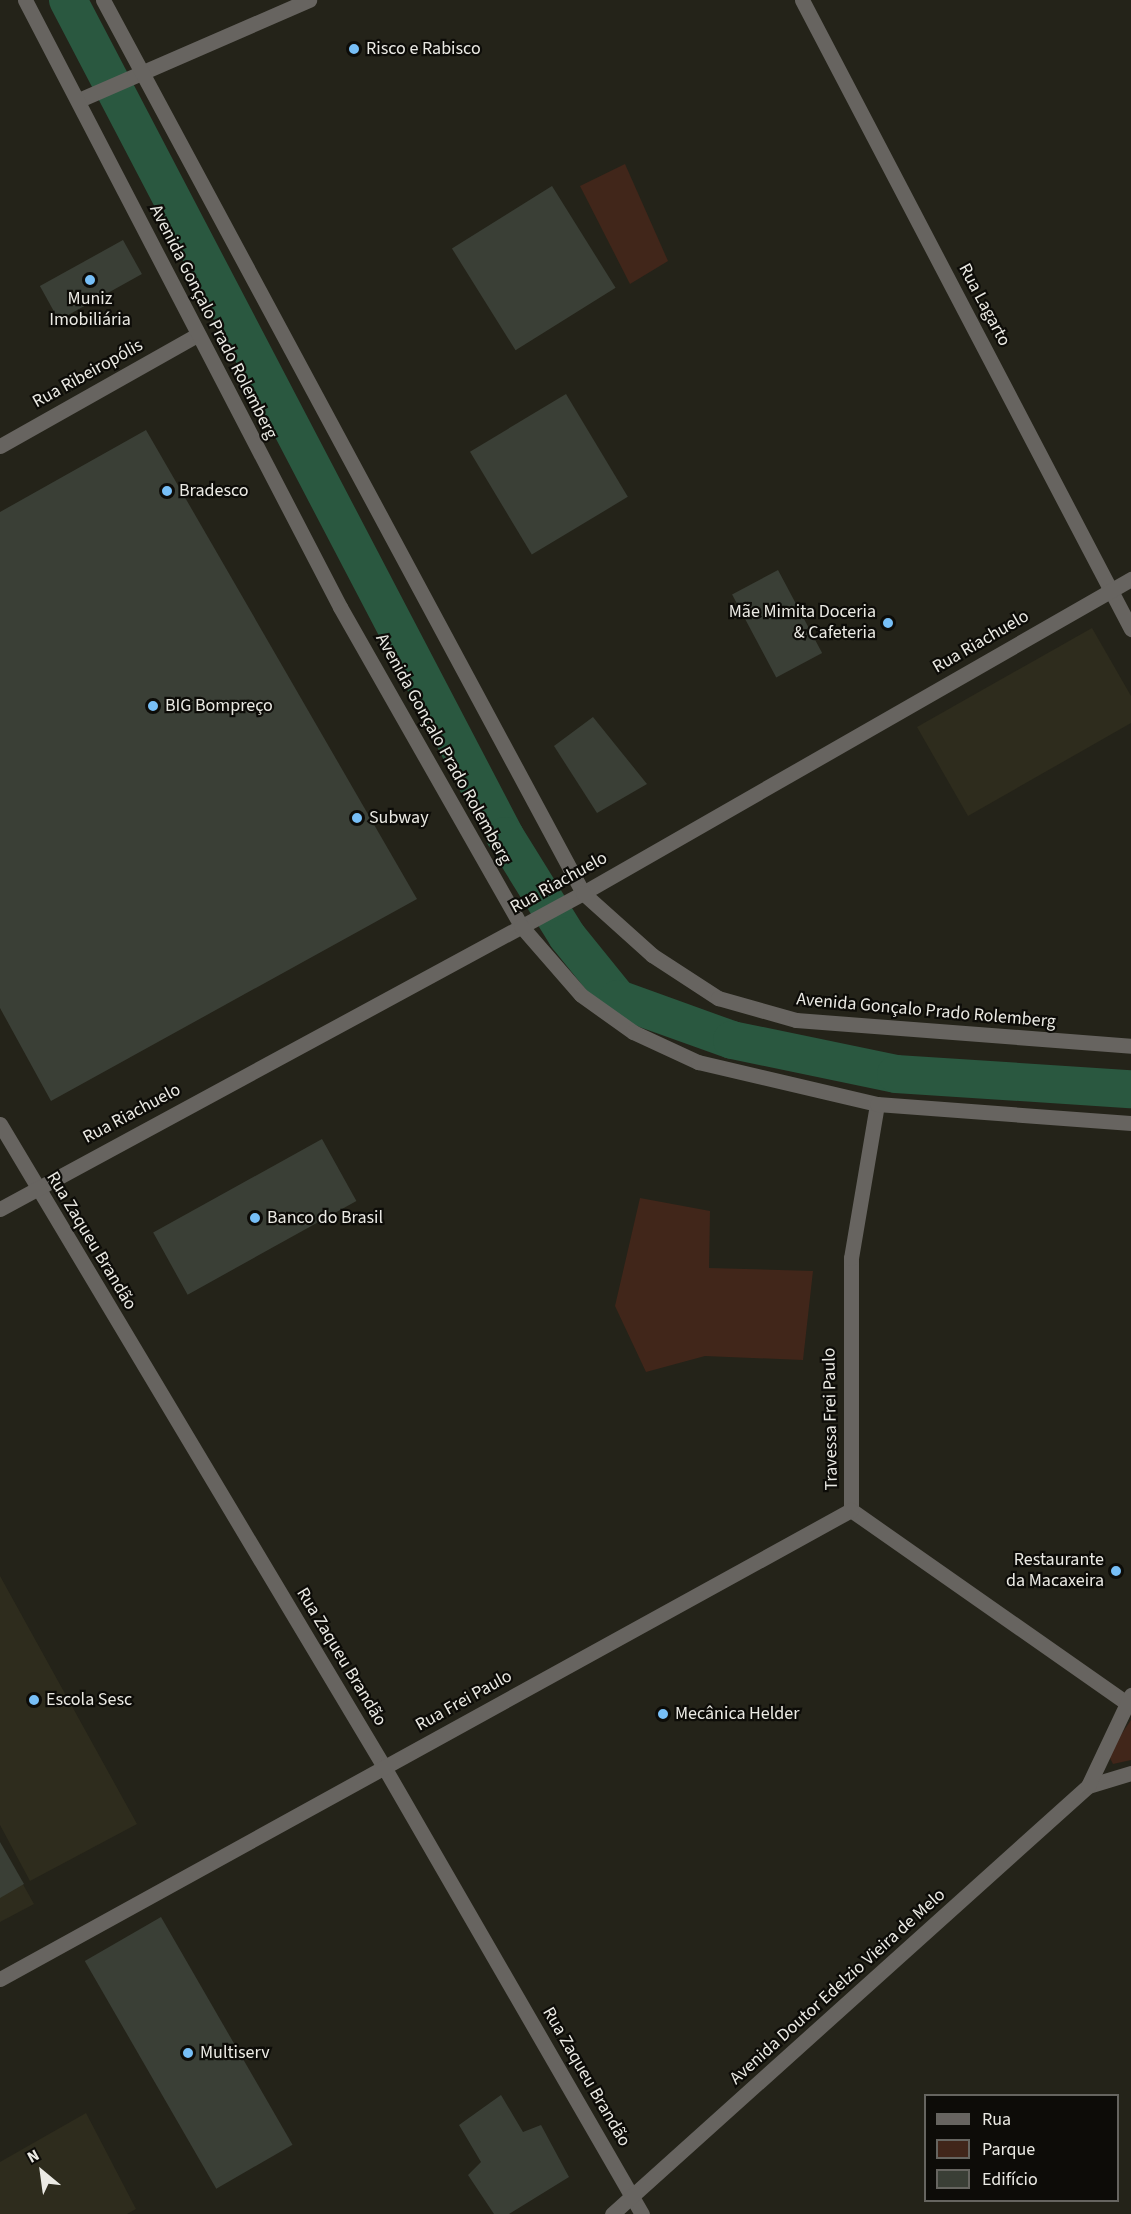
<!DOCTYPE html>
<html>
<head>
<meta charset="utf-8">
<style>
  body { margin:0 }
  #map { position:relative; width:1131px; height:2214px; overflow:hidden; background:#242319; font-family:"Source Sans 3",sans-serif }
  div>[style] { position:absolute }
  .built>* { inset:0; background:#2e2c1d }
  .green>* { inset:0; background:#41261a }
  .canal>* { height:38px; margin:-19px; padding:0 19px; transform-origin:19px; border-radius:19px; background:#2a5840 }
  .building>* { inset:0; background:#3a3f36; transform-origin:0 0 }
  .minor>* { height:15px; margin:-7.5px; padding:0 7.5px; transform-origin:7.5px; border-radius:7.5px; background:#676460 }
  .tertiary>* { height:15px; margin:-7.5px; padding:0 7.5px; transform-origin:7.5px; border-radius:7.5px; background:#676460 }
  .dots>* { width:16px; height:16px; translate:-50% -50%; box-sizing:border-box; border:3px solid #0d0c08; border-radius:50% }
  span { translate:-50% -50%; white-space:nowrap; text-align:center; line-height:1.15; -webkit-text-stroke:4.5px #0d0c08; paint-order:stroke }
  .poi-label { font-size:18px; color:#ebeae4 }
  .left { translate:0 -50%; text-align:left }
  .right { translate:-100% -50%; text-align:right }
  .street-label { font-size:18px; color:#ebeae4 }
  .legend { position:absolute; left:924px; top:2094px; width:195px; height:108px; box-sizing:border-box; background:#0d0c08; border:2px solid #666560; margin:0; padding:8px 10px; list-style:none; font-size:18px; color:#ebeae4 }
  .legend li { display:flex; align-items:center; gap:12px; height:30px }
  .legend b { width:30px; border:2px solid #666560 }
  .north { position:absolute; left:12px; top:2142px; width:60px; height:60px; -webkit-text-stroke:4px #0d0c08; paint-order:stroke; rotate:331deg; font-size:16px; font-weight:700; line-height:24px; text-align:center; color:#ebeae4 }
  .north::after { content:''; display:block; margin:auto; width:21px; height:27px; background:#ebeae4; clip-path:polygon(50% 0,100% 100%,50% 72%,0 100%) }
</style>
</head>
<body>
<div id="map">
  <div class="built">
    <i style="clip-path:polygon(1092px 628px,1131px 696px,1131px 723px,968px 816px,917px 727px)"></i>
    <i style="clip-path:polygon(0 1576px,137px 1824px,30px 1881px,0 1825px)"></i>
    <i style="clip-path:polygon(0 1843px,34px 1904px,0 1922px)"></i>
    <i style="clip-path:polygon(86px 2113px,136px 2209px,127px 2214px,0 2214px,0 2162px)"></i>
  </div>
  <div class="green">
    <i style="clip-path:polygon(625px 164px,668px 261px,630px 284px,580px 186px)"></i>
    <i style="clip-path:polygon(640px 1198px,710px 1211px,709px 1268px,813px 1271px,803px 1360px,705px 1356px,646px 1372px,615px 1306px)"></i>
    <i style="clip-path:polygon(1131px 1720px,1131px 1760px,1113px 1764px,1108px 1754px)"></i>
  </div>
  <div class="canal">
    <i style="left:68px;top:0;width:943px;rotate:62.4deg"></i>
    <i style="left:505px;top:836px;width:118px;rotate:58.2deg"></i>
    <i style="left:567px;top:936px;width:81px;rotate:51deg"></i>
    <i style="left:618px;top:999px;width:121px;rotate:19.8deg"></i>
    <i style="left:732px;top:1040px;width:167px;rotate:11.7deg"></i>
    <i style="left:896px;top:1074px;width:235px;rotate:3.7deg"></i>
  </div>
  <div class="building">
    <i style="left:552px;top:186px;width:120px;height:118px;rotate:58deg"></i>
    <i style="left:123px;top:240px;width:39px;height:95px;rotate:61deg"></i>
    <i style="left:566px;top:394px;width:120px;height:112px;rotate:59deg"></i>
    <i style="clip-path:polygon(146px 430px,417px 899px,51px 1101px,0 1008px,0 512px)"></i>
    <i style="left:778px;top:570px;width:94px;height:52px;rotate:62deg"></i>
    <i style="clip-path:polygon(593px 717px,647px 784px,597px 813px,554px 746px)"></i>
    <i style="left:322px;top:1139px;width:71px;height:193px;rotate:61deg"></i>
    <i style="clip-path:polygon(0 1842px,24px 1884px,0 1898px)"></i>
    <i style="left:161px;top:1917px;width:263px;height:88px;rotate:60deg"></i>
    <i style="clip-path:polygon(501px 2095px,523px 2132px,541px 2125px,569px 2177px,509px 2214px,494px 2214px,468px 2175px,481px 2162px,459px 2125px)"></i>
  </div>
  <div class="minor">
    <i style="left:802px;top:0;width:710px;rotate:62.39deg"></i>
    <i style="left:79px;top:100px;width:251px;rotate:-23.5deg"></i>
    <i style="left:0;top:446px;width:224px;rotate:-29.4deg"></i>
    <i style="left:0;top:1124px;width:749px;rotate:59.15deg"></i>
    <i style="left:384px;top:1767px;width:516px;rotate:60.01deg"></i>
    <i style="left:0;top:1209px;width:663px;rotate:-28.46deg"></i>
    <i style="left:583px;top:893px;width:632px;rotate:-29.81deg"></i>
    <i style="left:851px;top:1510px;width:252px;rotate:-90deg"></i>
    <i style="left:851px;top:1258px;width:156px;rotate:-80.4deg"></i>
    <i style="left:851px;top:1510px;width:335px;rotate:35deg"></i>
    <i style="left:0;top:1979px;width:972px;rotate:-28.86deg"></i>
  </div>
  <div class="tertiary">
    <i style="left:25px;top:0;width:684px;rotate:62.57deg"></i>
    <i style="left:340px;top:607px;width:367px;rotate:60.4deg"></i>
    <i style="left:521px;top:926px;width:91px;rotate:49deg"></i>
    <i style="left:581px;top:995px;width:64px;rotate:35.4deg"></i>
    <i style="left:633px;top:1032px;width:72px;rotate:24.8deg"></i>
    <i style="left:698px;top:1062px;width:184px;rotate:13.2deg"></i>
    <i style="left:877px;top:1104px;width:255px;rotate:4.3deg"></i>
    <i style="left:103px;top:0;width:1014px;rotate:61.74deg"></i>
    <i style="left:583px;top:893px;width:93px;rotate:41.9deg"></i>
    <i style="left:652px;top:955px;width:79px;rotate:33.1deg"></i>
    <i style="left:718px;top:998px;width:81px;rotate:15.8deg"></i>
    <i style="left:796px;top:1020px;width:336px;rotate:4.4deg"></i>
    <i style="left:1088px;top:1786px;width:45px;rotate:-16.8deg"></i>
    <i style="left:612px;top:2214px;width:640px;rotate:-41.96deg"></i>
    <i style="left:1088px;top:1786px;width:101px;rotate:-64.7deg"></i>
  </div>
  <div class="dots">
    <i style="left:354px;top:49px;background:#77bff7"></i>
    <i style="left:90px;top:280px;background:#77bff7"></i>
    <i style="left:167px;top:491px;background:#77bff7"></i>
    <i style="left:888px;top:623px;background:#77bff7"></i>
    <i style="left:153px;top:706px;background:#77bff7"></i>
    <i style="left:357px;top:818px;background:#77bff7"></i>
    <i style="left:255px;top:1218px;background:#77bff7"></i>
    <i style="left:1116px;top:1571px;background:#77bff7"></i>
    <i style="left:34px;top:1700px;background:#77bff7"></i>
    <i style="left:663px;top:1714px;background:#77bff7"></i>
    <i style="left:188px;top:2053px;background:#77bff7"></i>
  </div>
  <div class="poi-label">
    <span class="left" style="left:366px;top:49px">Risco e Rabisco</span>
    <span style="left:90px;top:310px">Muniz<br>Imobiliária</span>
    <span class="left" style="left:179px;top:491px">Bradesco</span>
    <span class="right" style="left:876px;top:623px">Mãe Mimita Doceria<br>&amp; Cafeteria</span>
    <span class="left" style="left:165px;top:706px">BIG Bompreço</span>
    <span class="left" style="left:369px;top:818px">Subway</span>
    <span class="left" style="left:267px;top:1218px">Banco do Brasil</span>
    <span class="right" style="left:1104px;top:1571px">Restaurante<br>da Macaxeira</span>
    <span class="left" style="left:46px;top:1700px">Escola Sesc</span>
    <span class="left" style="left:675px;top:1714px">Mecânica Helder</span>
    <span class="left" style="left:200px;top:2053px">Multiserv</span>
  </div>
  <div class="street-label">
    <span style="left:984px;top:305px;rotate:62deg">Rua Lagarto</span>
    <span style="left:213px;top:322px;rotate:63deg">Avenida Gonçalo Prado Rolemberg</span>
    <span style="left:88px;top:374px;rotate:-29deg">Rua Ribeiropólis</span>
    <span style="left:981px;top:642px;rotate:-30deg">Rua Riachuelo</span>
    <span style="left:443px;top:749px;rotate:61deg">Avenida Gonçalo Prado Rolemberg</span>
    <span style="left:559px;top:883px;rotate:-29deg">Rua Riachuelo</span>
    <span style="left:926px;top:1011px;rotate:5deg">Avenida Gonçalo Prado Rolemberg</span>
    <span style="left:132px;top:1114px;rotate:-28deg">Rua Riachuelo</span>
    <span style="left:91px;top:1241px;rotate:59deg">Rua Zaqueu Brandão</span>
    <span style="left:831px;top:1419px;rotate:-91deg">Travessa Frei Paulo</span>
    <span style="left:341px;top:1657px;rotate:59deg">Rua Zaqueu Brandão</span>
    <span style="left:464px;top:1701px;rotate:-29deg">Rua Frei Paulo</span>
    <span style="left:838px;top:1987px;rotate:-42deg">Avenida Doutor Edelzio Vieira de Melo</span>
    <span style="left:586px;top:2077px;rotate:60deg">Rua Zaqueu Brandão</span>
  </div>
  <ul class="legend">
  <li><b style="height:8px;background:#676460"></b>Rua</li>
  <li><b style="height:16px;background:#41261a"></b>Parque</li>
  <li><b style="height:16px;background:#3a3f36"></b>Edifício</li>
  </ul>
  <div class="north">N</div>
</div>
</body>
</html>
